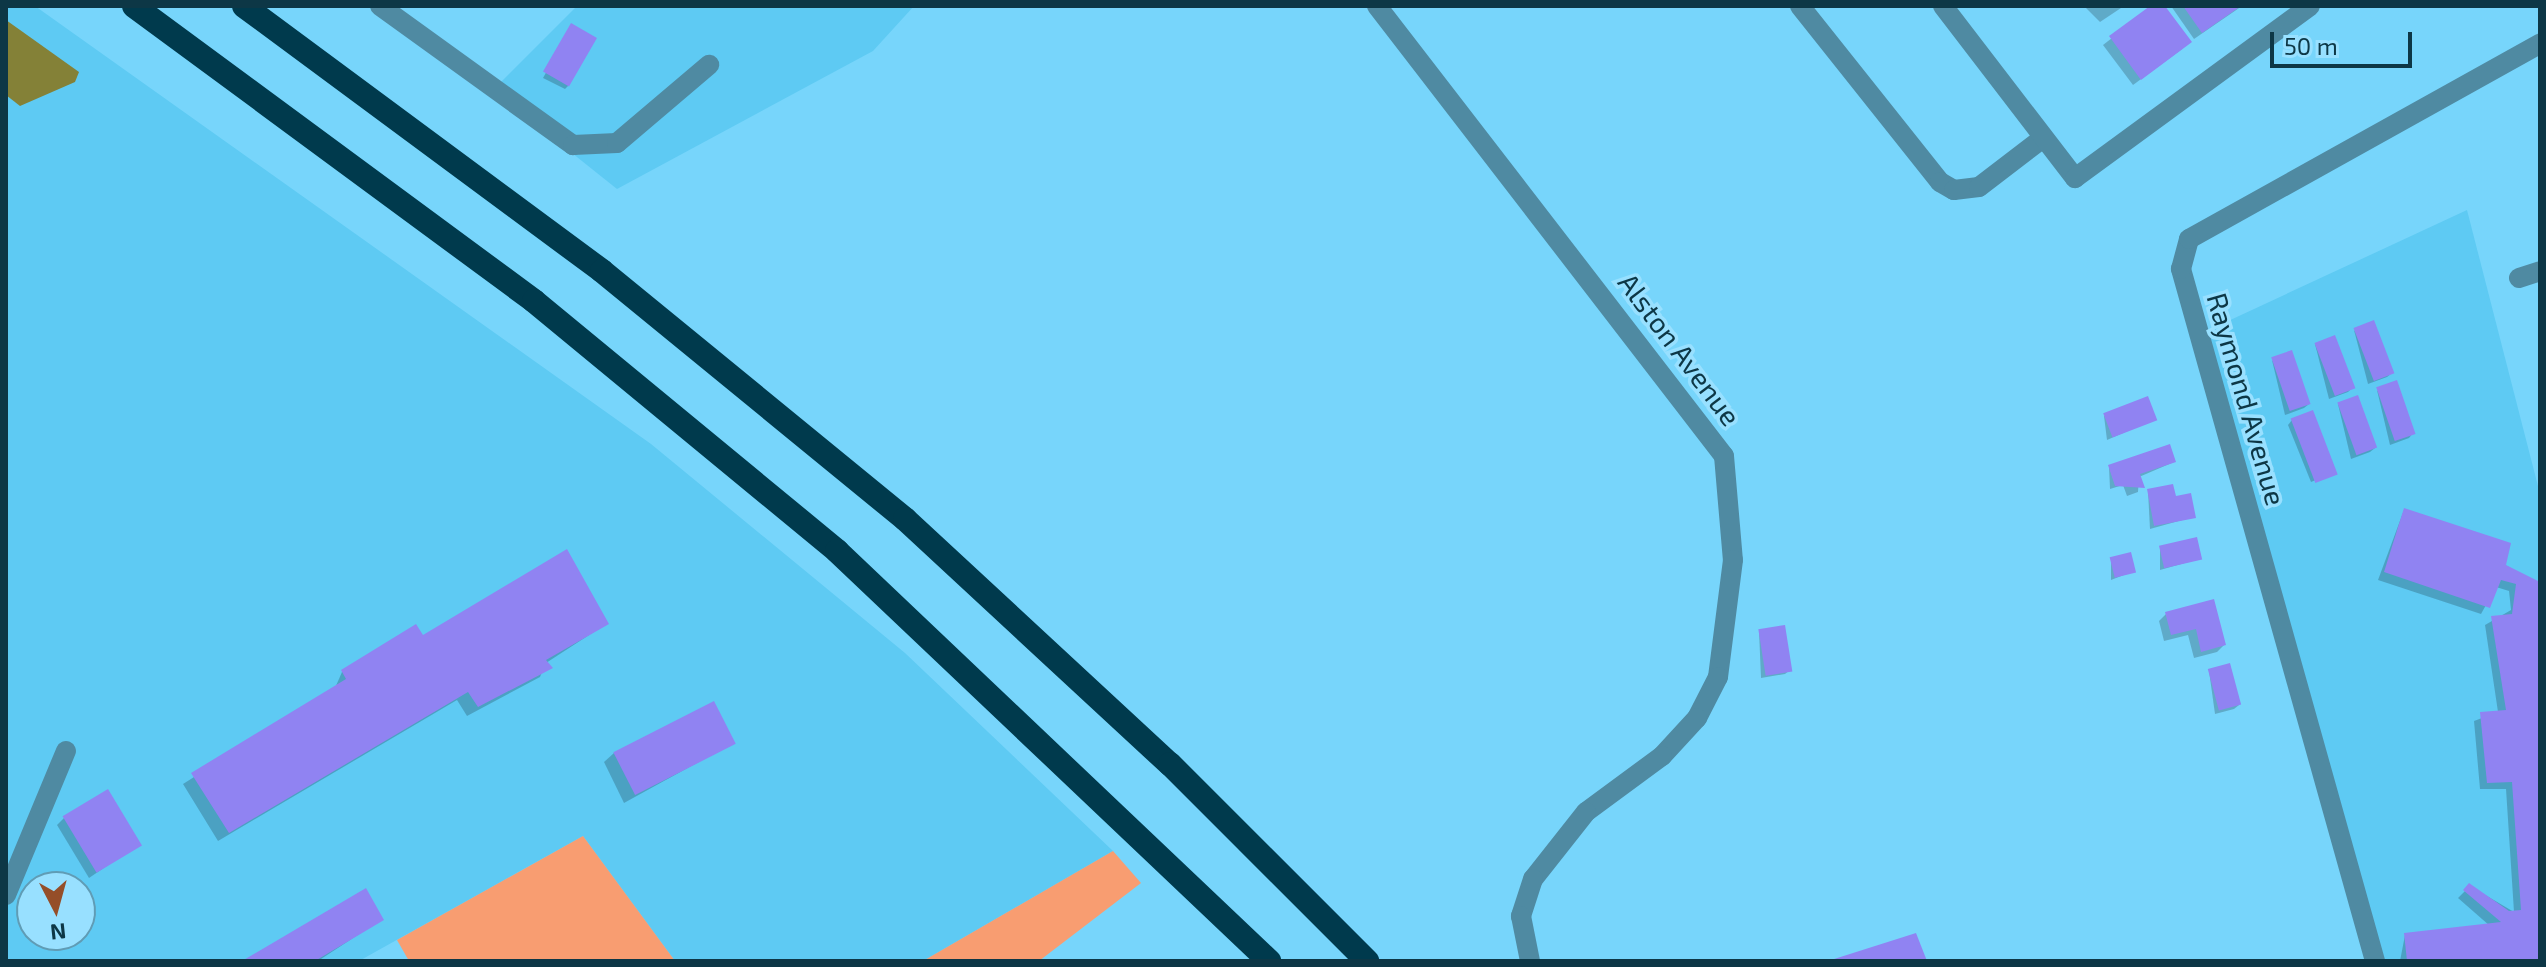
<!DOCTYPE html>
<html>
<head>
<meta charset="utf-8">
<style>
  body { margin:0 }
  #map { position:relative; width:2546px; height:967px; overflow:hidden; background:#77d5fb; font-family:"Exo 2",sans-serif }
  div>[style] { position:absolute }
  .built>* { inset:0; background:#5ecaf3 }
  .green>* { inset:0; background:#f89d71 }
  .water>* { inset:0; background:#848137 }
  .shadow>* { inset:0; background:#0003 }
  .building>* { inset:0; background:#9083f2; transform-origin:0 0 }
  .minor>* { height:20px; margin:-10px; padding:0 10px; transform-origin:10px; border-radius:10px; background:#4f8aa2 }
  .highway>* { height:24px; margin:-12px; padding:0 12px; transform-origin:12px; border-radius:12px; background:#003a4d }
  span { translate:-50% -50%; white-space:nowrap; text-align:center; line-height:1.15; -webkit-text-stroke:7px #98e0ff; paint-order:stroke }
  .street-label { font-size:28px; color:#0d3746 }
  .frame { position:absolute; inset:0; border:8px solid #0d3746; pointer-events:none }
  .north { position:absolute; left:16px; top:871px; width:80px; height:80px; box-sizing:border-box; background:#98e0ff; border:2px solid #609cb5; border-radius:50%; rotate:174deg; font-size:22px; font-weight:700; line-height:32px; text-align:center; color:#0d3746 }
  .north::after { content:''; display:block; margin:auto; width:28px; height:36px; background:#954e29; clip-path:polygon(50% 0,100% 100%,50% 72%,0 100%) }
  .scale { position:absolute; left:2270px; top:32px; width:142px; height:36px; box-sizing:border-box; border:4px solid #0d3746; border-top:0; padding-left:10px; font-size:24px; line-height:28px; white-space:nowrap; color:#0d3746; -webkit-text-stroke:6px #98e0ff; paint-order:stroke }
</style>
</head>
<body>
<div id="map">
  <div class="built">
    <i style="clip-path:polygon(evenodd,6px 6px,35px 6px,651px 444px,905px 653px,1113px 851px,923px 961px,675px 961px,583px 836px,359px 961px,6px 961px,6px 6px,32px 887px,80px 887px,80px 935px,32px 935px,32px 887px)"></i>
    <i style="clip-path:polygon(577px 6px,914px 6px,873px 51px,617px 189px,493px 90px)"></i>
    <i style="clip-path:polygon(2467px 210px,2540px 494px,2540px 961px,2375px 961px,2198px 335px)"></i>
  </div>
  <div class="green">
    <i style="clip-path:polygon(583px 836px,675px 961px,409px 961px,397px 940px)"></i>
    <i style="clip-path:polygon(1113px 851px,1141px 883px,1039px 961px,923px 961px)"></i>
  </div>
  <div class="water">
    <i style="clip-path:polygon(6px 20px,79px 72px,75px 82px,20px 106px,6px 95px)"></i>
  </div>
  <div class="shadow">
    <i style="clip-path:polygon(2084px 6px,2124px 6px,2100px 22px)"></i>
    <i style="clip-path:polygon(2153px 6px,2162px 6px,2182px 49px,2133px 85px,2103px 45px)"></i>
    <i style="clip-path:polygon(2171px 6px,2242px 6px,2194px 39px)"></i>
    <i style="clip-path:polygon(572px 26px,569px 85px,565px 89px,543px 78px)"></i>
    <i style="clip-path:polygon(2354px 330px,2392px 373px,2387px 377px,2368px 384px)"></i>
    <i style="clip-path:polygon(2315px 344px,2352px 388px,2348px 392px,2329px 399px)"></i>
    <i style="clip-path:polygon(2272px 360px,2309px 404px,2304px 408px,2285px 415px)"></i>
    <i style="clip-path:polygon(2377px 390px,2413px 433px,2409px 438px,2390px 445px)"></i>
    <i style="clip-path:polygon(2338px 404px,2375px 448px,2370px 452px,2351px 459px)"></i>
    <i style="clip-path:polygon(2104px 416px,2155px 419px,2107px 440px)"></i>
    <i style="clip-path:polygon(2292px 420px,2333px 473px,2311px 482px,2288px 425px)"></i>
    <i style="clip-path:polygon(2168px 446px,2174px 462px,2139px 477px,2138px 492px,2127px 496px,2123px 485px,2110px 489px,2109px 467px)"></i>
    <i style="clip-path:polygon(2148px 491px,2174px 499px,2193px 517px,2150px 529px)"></i>
    <i style="clip-path:polygon(2404px 510px,2540px 584px,2540px 961px,2400px 961px,2405px 935px,2490px 926px,2458px 898px,2470px 886px,2514px 912px,2506px 789px,2480px 789px,2474px 721px,2498px 712px,2485px 625px,2511px 610px,2509px 591px,2496px 587px,2481px 614px,2378px 580px)"></i>
    <i style="clip-path:polygon(2160px 547px,2199px 559px,2160px 570px)"></i>
    <i style="clip-path:polygon(2111px 560px,2134px 571px,2111px 580px)"></i>
    <i style="clip-path:polygon(2213px 602px,2224px 645px,2217px 652px,2194px 658px,2188px 635px,2164px 641px,2159px 621px,2166px 614px)"></i>
    <i style="clip-path:polygon(606px 624px,546px 663px,540px 677px,467px 716px,457px 700px,218px 841px,183px 784px,335px 688px,342px 672px,422px 638px)"></i>
    <i style="clip-path:polygon(1759px 631px,1790px 670px,1785px 674px,1761px 678px)"></i>
    <i style="clip-path:polygon(2209px 671px,2239px 705px,2234px 709px,2215px 714px)"></i>
    <i style="clip-path:polygon(733px 743px,624px 803px,604px 762px,614px 753px)"></i>
    <i style="clip-path:polygon(64px 818px,139px 844px,89px 878px,57px 825px)"></i>
    <i style="clip-path:polygon(382px 919px,318px 961px,246px 961px)"></i>
  </div>
  <div class="building">
    <i style="clip-path:polygon(2150px 6px,2165px 6px,2192px 42px,2141px 80px,2109px 36px)"></i>
    <i style="clip-path:polygon(2183px 6px,2241px 6px,2202px 33px)"></i>
    <i style="left:571px;top:23px;width:30px;height:56px;rotate:30deg"></i>
    <i style="left:2374px;top:320px;width:57px;height:22px;rotate:69deg"></i>
    <i style="left:2335px;top:335px;width:57px;height:22px;rotate:69deg"></i>
    <i style="left:2292px;top:350px;width:57px;height:22px;rotate:71deg"></i>
    <i style="left:2397px;top:380px;width:57px;height:22px;rotate:71deg"></i>
    <i style="left:2358px;top:395px;width:56px;height:22px;rotate:70deg"></i>
    <i style="left:2148px;top:396px;width:26px;height:48px;rotate:69deg"></i>
    <i style="left:2313px;top:410px;width:69px;height:24px;rotate:69deg"></i>
    <i style="clip-path:polygon(2170px 444px,2176px 462px,2140px 474px,2145px 488px,2115px 486px,2108px 465px)"></i>
    <i style="clip-path:polygon(2173px 484px,2176px 496px,2191px 493px,2196px 518px,2154px 526px,2147px 489px)"></i>
    <i style="clip-path:polygon(2404px 508px,2511px 543px,2506px 565px,2540px 582px,2540px 961px,2407px 961px,2404px 933px,2501px 922px,2463px 890px,2469px 883px,2509px 911px,2521px 910px,2512px 782px,2487px 783px,2480px 712px,2506px 710px,2491px 616px,2512px 614px,2516px 584px,2501px 580px,2490px 608px,2384px 572px)"></i>
    <i style="left:2197px;top:537px;width:23px;height:39px;rotate:77deg"></i>
    <i style="clip-path:polygon(567px 549px,609px 624px,546px 660px,553px 668px,478px 707px,468px 692px,229px 833px,191px 773px,346px 679px,341px 670px,416px 624px,423px 635px)"></i>
    <i style="left:2131px;top:552px;width:21px;height:22px;rotate:76deg"></i>
    <i style="clip-path:polygon(2214px 599px,2226px 645px,2201px 652px,2196px 629px,2171px 635px,2165px 612px)"></i>
    <i style="left:1785px;top:625px;width:47px;height:27px;rotate:81deg"></i>
    <i style="left:2230px;top:663px;width:43px;height:23px;rotate:75deg"></i>
    <i style="left:714px;top:701px;width:48px;height:113px;rotate:63deg"></i>
    <i style="left:108px;top:789px;width:66px;height:53px;rotate:59deg"></i>
    <i style="clip-path:polygon(366px 888px,384px 920px,315px 961px,242px 961px)"></i>
    <i style="clip-path:polygon(1916px 933px,1927px 961px,1831px 961px,1831px 960px)"></i>
  </div>
  <div class="minor">
    <i style="left:380px;top:6px;width:238px;rotate:35.8deg"></i>
    <i style="left:573px;top:145px;width:44px;rotate:-2.6deg"></i>
    <i style="left:617px;top:143px;width:121px;rotate:-40.3deg"></i>
    <i style="left:1377px;top:6px;width:568px;rotate:52.36deg"></i>
    <i style="left:1724px;top:456px;width:104px;rotate:85.1deg"></i>
    <i style="left:1733px;top:560px;width:118px;rotate:97.3deg"></i>
    <i style="left:1718px;top:677px;width:46px;rotate:117.1deg"></i>
    <i style="left:1697px;top:718px;width:52px;rotate:132.6deg"></i>
    <i style="left:1662px;top:756px;width:94px;rotate:143.6deg"></i>
    <i style="left:1586px;top:812px;width:85px;rotate:128.3deg"></i>
    <i style="left:1533px;top:879px;width:39px;rotate:108deg"></i>
    <i style="left:1521px;top:916px;width:46px;rotate:78.7deg"></i>
    <i style="left:1800px;top:6px;width:225px;rotate:51.5deg"></i>
    <i style="left:1940px;top:182px;width:16px;rotate:30deg"></i>
    <i style="left:1954px;top:190px;width:25px;rotate:-7deg"></i>
    <i style="left:1979px;top:187px;width:81px;rotate:-37.4deg"></i>
    <i style="left:1943px;top:6px;width:217px;rotate:52.5deg"></i>
    <i style="left:2075px;top:178px;width:291px;rotate:-36.2deg"></i>
    <i style="left:2519px;top:278px;width:22px;rotate:-18deg"></i>
    <i style="left:6px;top:895px;width:156px;rotate:-67.4deg"></i>
    <i style="left:2375px;top:961px;width:719px;rotate:-105.66deg"></i>
    <i style="left:2181px;top:269px;width:31px;rotate:-75deg"></i>
    <i style="left:2189px;top:239px;width:402px;rotate:-29.1deg"></i>
  </div>
  <div class="highway">
    <i style="left:134px;top:6px;width:497px;rotate:36.4deg"></i>
    <i style="left:534px;top:301px;width:393px;rotate:39.5deg"></i>
    <i style="left:837px;top:551px;width:596px;rotate:43.5deg"></i>
    <i style="left:244px;top:6px;width:445px;rotate:36.5deg"></i>
    <i style="left:602px;top:271px;width:392px;rotate:39.3deg"></i>
    <i style="left:905px;top:519px;width:361px;rotate:42.8deg"></i>
    <i style="left:1170px;top:764px;width:279px;rotate:45deg"></i>
  </div>
  <div class="street-label">
    <span style="left:1680px;top:349px;rotate:53deg">Alston Avenue</span>
    <span style="left:2247px;top:399px;rotate:74deg">Raymond Avenue</span>
  </div>
  <div class="frame"></div>
  <div class="north">N</div>
  <div class="scale">50 m</div>
</div>
</body>
</html>
